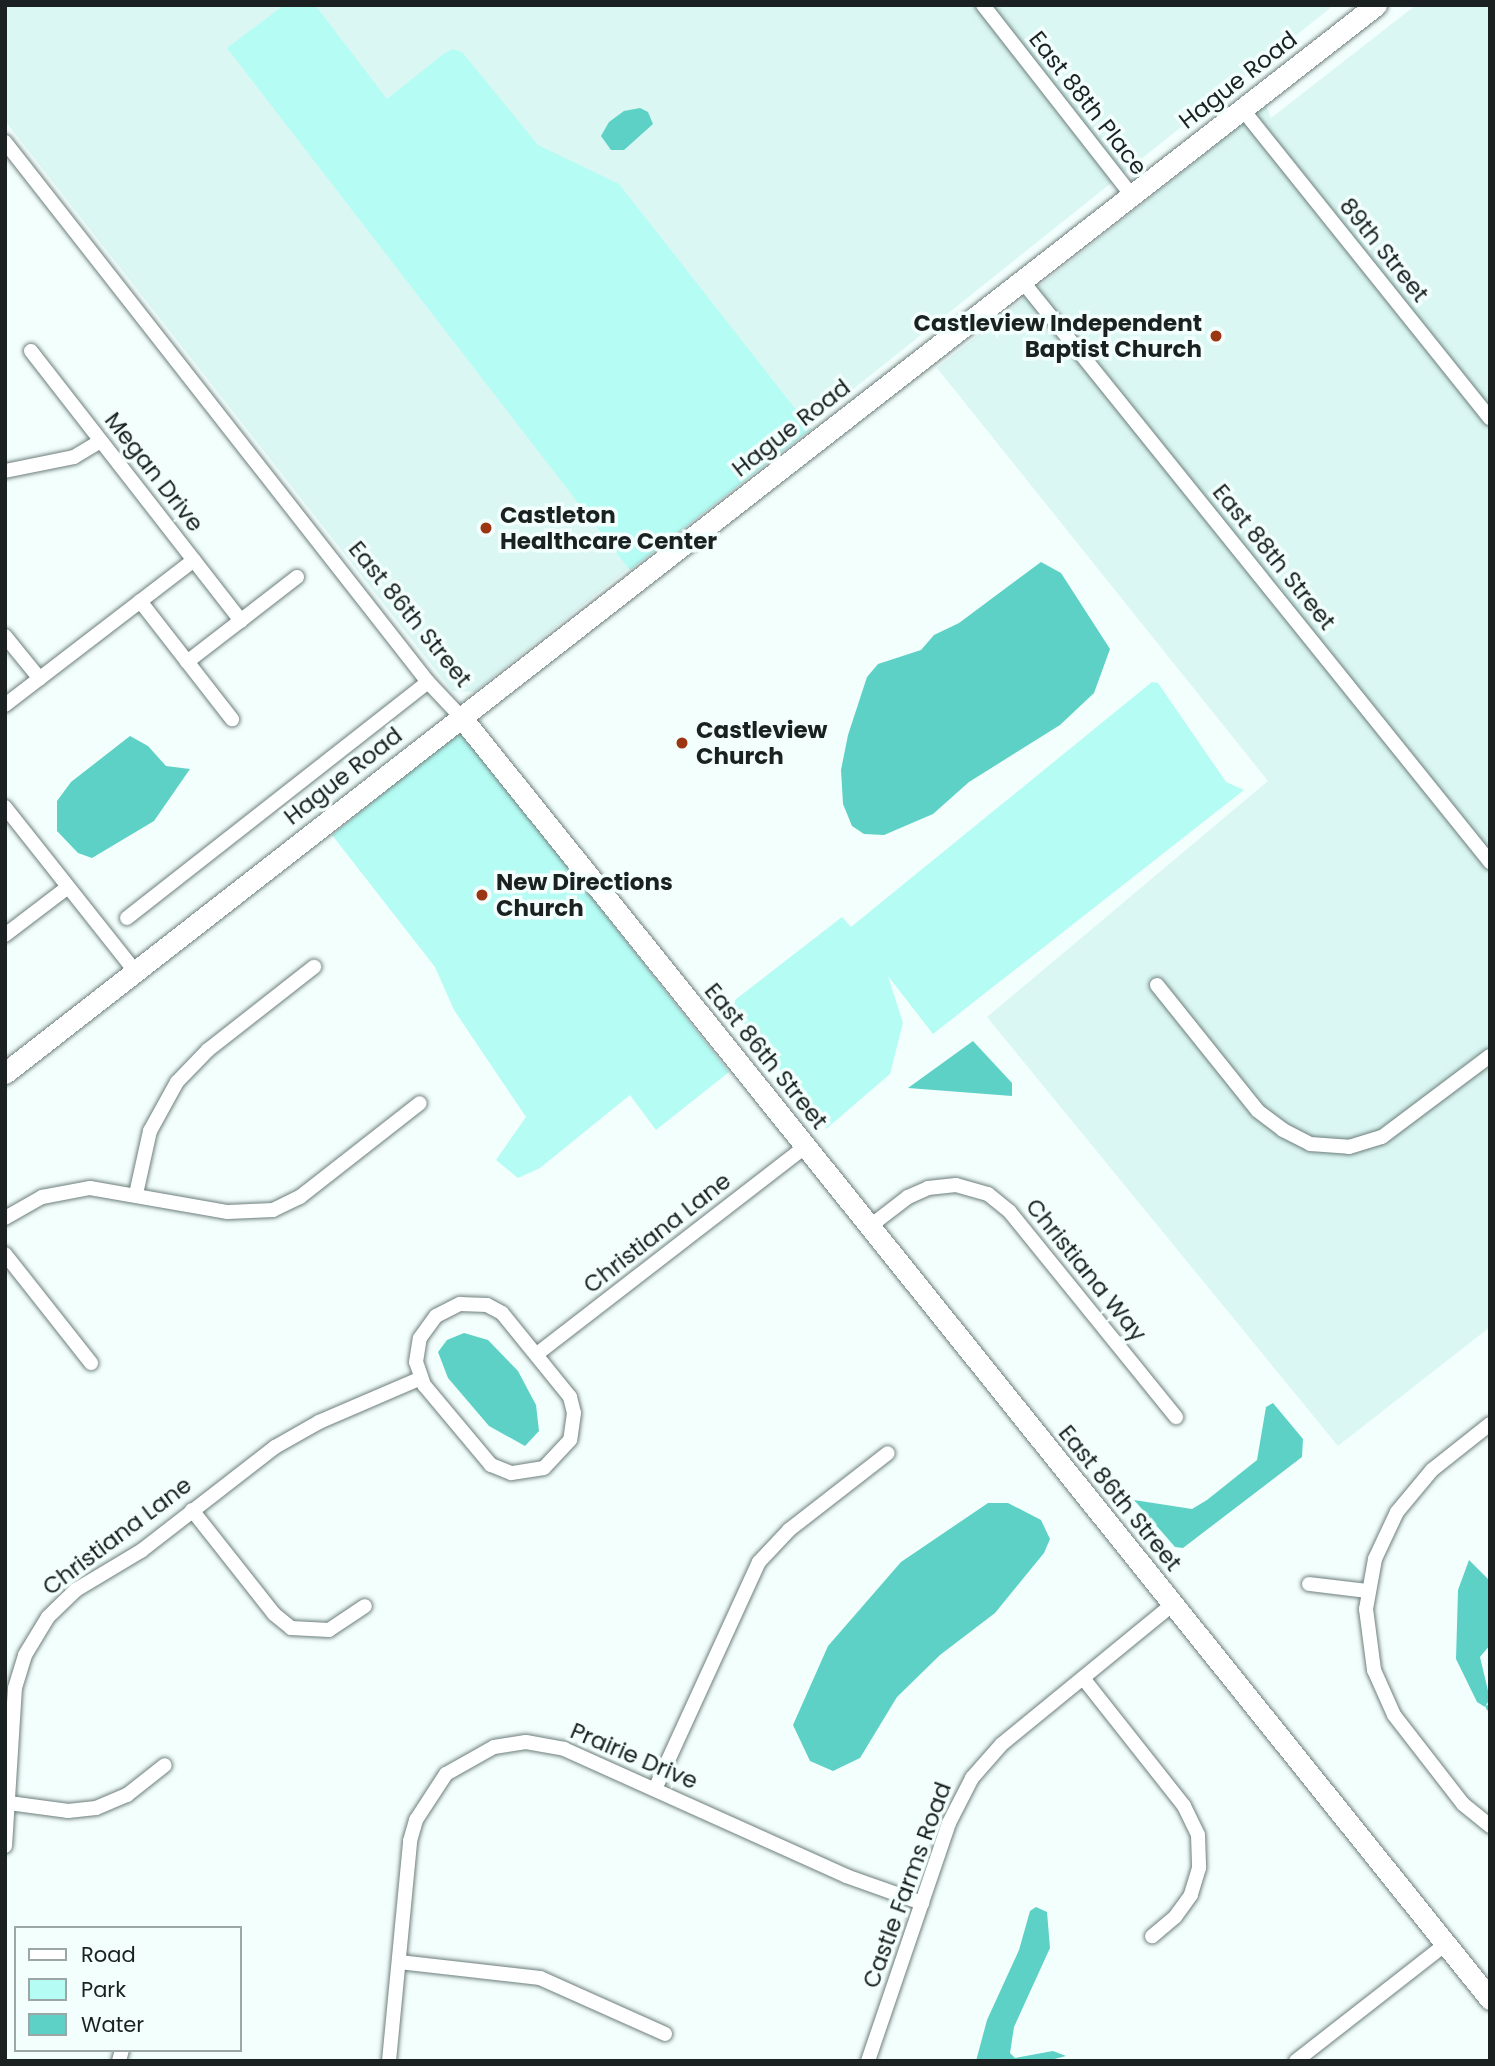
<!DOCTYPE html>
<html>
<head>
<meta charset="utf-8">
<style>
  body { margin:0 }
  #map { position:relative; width:1495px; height:2066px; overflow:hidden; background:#f3fffd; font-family:Poppins,sans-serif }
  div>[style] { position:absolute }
  .built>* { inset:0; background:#daf7f3 }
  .green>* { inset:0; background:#b4fcf4 }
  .water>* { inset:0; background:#5ed1c7 }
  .stream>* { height:3.5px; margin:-1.75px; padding:0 1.75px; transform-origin:1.75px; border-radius:1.75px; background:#5ed1c7 }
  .roads { filter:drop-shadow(0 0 2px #6d7f7c) drop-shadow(0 0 2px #6d7f7c) }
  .street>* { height:14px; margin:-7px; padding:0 7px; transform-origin:7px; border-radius:7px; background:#fff }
  .secondary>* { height:21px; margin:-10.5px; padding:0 10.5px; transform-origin:10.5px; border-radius:10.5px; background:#fff }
  .dots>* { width:19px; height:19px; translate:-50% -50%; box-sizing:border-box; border:4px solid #f3fffd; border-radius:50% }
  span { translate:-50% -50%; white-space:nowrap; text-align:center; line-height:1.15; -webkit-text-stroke:7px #f3fffd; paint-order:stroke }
  .street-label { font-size:23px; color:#1a2120 }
  .poi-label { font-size:23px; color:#1a2120; font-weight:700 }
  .right { translate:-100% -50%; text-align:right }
  .left { translate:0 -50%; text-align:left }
  .frame { position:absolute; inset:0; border:7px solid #1a2120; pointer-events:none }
  .legend { position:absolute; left:14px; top:1926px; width:228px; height:126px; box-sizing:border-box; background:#f3fffd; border:2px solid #9ca6a5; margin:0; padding:9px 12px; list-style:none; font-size:21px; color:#1a2120 }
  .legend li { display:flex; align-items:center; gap:14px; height:35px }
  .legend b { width:35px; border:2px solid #9ca6a5 }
</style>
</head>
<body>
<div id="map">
  <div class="built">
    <i style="clip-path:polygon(5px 5px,1334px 5px,474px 692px,452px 691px,5px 121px)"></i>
    <i style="clip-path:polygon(1416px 5px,1490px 5px,1490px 1327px,1338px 1446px,987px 1017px,1268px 781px,937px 368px,1266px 105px,1271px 118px)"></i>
  </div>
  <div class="green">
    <i style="clip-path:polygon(284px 5px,315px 5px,387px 99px,442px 55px,452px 49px,462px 52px,538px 145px,619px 184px,811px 429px,630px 570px,227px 48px)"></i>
    <i style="clip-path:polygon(1152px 682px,1158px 683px,1226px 782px,1244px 790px,933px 1034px,888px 976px,903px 1023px,890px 1074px,826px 1129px,733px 1009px,735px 1000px,842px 917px,851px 927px)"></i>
    <i style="clip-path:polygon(460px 730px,729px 1072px,656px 1130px,630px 1095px,540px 1168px,518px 1178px,496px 1160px,526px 1117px,454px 1010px,435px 967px,332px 835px)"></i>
  </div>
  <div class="water">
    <i style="clip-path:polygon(640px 108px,648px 112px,653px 124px,624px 150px,611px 150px,601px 136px,609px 122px,624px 111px)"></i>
    <i style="clip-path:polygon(1041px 562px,1061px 573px,1110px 649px,1094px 693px,1060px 725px,969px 782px,933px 814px,884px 835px,864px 834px,852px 826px,843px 804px,841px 770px,848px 735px,867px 677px,878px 664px,921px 650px,934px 635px,959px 623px)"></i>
    <i style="clip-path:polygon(130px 736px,148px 746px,166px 766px,190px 769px,154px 821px,92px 858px,78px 853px,57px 831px,57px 801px,71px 782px)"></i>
    <i style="clip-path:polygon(973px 1041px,1012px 1083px,1012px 1096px,908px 1088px)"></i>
    <i style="clip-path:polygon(464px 1333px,488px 1340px,518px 1371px,536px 1405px,539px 1431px,525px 1446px,489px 1426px,448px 1378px,438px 1352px,447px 1340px)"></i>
    <i style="clip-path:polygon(1273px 1403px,1303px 1439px,1302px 1457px,1183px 1548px,1175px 1547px,1134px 1500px,1192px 1509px,1207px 1500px,1257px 1460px,1266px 1407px)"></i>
    <i style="clip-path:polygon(1008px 1503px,1041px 1520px,1050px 1539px,1044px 1553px,995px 1613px,940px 1655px,897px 1697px,860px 1758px,833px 1771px,810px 1761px,793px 1725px,828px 1646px,901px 1562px,988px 1503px)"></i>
    <i style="clip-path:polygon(1469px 1560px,1490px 1581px,1490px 1645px,1480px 1657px,1490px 1699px,1485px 1707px,1477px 1702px,1456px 1659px,1458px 1590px)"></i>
    <i style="clip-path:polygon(1036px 1907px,1047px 1912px,1050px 1948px,1014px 2027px,1010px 2053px,1015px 2058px,1053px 2051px,1066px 2056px,1047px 2061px,976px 2061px,987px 2020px,1019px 1950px,1030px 1911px)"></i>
  </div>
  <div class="stream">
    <i style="left:1488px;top:1707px;width:4px;rotate:56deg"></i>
  </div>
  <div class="roads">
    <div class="street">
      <i style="left:983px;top:5px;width:242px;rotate:52deg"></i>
      <i style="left:1243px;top:110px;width:395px;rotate:51.3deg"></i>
      <i style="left:5px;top:142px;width:686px;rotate:51.93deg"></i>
      <i style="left:428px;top:682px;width:48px;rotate:46.7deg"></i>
      <i style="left:1023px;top:282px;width:745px;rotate:51.16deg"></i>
      <i style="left:31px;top:351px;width:342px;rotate:52.1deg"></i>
      <i style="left:5px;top:471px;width:70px;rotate:-11.5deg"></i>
      <i style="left:74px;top:457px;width:31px;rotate:-31deg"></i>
      <i style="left:140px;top:601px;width:150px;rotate:52.1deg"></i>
      <i style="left:5px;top:636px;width:55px;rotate:50.9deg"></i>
      <i style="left:187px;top:662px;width:139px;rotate:-37.7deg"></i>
      <i style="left:5px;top:705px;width:238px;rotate:-37.5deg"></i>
      <i style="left:5px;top:807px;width:209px;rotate:51.6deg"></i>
      <i style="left:127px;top:918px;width:382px;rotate:-38.1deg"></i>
      <i style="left:5px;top:935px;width:79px;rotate:-37.3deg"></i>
      <i style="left:1157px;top:985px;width:161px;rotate:51.3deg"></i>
      <i style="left:1258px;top:1111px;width:31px;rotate:37deg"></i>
      <i style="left:1283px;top:1130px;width:30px;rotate:27deg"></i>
      <i style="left:1310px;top:1144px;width:39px;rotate:4deg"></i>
      <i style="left:1349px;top:1147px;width:34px;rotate:-17deg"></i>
      <i style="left:1382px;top:1137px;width:135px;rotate:-36.9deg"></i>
      <i style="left:136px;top:1194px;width:65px;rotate:-77.5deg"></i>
      <i style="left:150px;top:1131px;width:56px;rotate:-61.1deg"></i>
      <i style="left:177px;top:1082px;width:45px;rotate:-45.9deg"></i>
      <i style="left:208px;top:1050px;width:135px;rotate:-38.1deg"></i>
      <i style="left:5px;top:1218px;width:43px;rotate:-29.6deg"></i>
      <i style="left:42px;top:1197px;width:49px;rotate:-10.6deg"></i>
      <i style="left:90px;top:1188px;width:140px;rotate:9.9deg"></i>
      <i style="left:228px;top:1212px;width:45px;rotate:-2.5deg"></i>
      <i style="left:273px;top:1210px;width:30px;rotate:-26deg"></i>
      <i style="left:300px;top:1197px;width:152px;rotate:-38.1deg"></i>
      <i style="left:869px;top:1227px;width:49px;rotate:-37.6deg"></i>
      <i style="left:908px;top:1197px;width:22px;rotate:-24deg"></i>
      <i style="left:928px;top:1188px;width:28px;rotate:-6deg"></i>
      <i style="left:956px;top:1185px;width:33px;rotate:16deg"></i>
      <i style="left:988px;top:1194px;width:28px;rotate:39deg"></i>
      <i style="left:1010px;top:1212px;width:264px;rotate:51deg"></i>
      <i style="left:5px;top:1254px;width:139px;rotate:51.7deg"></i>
      <i style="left:460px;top:1304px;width:27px;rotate:2deg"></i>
      <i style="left:487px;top:1305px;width:17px;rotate:28deg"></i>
      <i style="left:502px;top:1313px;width:108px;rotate:51deg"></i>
      <i style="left:570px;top:1397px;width:16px;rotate:76deg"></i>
      <i style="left:574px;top:1413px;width:27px;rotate:98deg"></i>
      <i style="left:570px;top:1440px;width:38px;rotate:133deg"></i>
      <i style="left:544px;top:1468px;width:33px;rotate:171deg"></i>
      <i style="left:511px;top:1473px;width:22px;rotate:-158deg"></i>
      <i style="left:491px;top:1465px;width:104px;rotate:-129.9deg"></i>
      <i style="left:424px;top:1385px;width:24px;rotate:-109deg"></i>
      <i style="left:416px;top:1362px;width:24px;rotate:-81deg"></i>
      <i style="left:420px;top:1338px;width:27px;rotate:-54deg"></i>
      <i style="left:436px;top:1316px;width:27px;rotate:-27deg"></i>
      <i style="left:537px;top:1354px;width:339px;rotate:-37.7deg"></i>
      <i style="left:1490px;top:1424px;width:74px;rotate:141.6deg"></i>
      <i style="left:1432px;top:1470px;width:55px;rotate:129.8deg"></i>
      <i style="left:1397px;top:1512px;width:52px;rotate:115.1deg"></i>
      <i style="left:1375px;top:1559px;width:51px;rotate:100.2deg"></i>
      <i style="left:1366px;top:1609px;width:62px;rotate:82.5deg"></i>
      <i style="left:1374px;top:1670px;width:49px;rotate:66deg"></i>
      <i style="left:1394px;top:1715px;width:113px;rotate:52.2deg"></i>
      <i style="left:1463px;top:1804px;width:35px;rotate:39deg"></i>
      <i style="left:192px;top:1510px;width:132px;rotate:51.7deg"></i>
      <i style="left:274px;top:1614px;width:22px;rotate:39deg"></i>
      <i style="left:291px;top:1628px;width:38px;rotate:3deg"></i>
      <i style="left:329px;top:1630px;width:43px;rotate:-33.7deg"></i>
      <i style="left:1309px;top:1584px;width:58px;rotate:6.9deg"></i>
      <i style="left:1083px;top:1678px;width:163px;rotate:51.7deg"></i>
      <i style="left:1184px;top:1806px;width:32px;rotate:64deg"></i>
      <i style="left:1198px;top:1835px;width:33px;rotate:88deg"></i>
      <i style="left:1199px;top:1868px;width:28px;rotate:107deg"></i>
      <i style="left:1191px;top:1895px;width:27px;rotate:126deg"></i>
      <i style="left:1175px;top:1917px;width:30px;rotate:140deg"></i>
      <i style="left:655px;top:1789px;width:250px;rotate:-65.4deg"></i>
      <i style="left:759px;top:1562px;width:44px;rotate:-46.8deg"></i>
      <i style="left:789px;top:1530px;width:125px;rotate:-37.9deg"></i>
      <i style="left:9px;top:1803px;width:60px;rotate:7.7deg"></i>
      <i style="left:68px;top:1811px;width:28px;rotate:-6deg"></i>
      <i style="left:96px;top:1808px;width:34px;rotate:-23deg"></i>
      <i style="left:127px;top:1795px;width:48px;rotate:-38.3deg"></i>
      <i style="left:5px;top:1846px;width:158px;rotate:-86.4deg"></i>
      <i style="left:15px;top:1688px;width:34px;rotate:-73deg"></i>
      <i style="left:25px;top:1655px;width:44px;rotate:-58.8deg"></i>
      <i style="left:48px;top:1617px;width:39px;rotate:-44deg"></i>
      <i style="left:76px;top:1590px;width:76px;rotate:-31deg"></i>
      <i style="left:141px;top:1551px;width:170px;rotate:-37.8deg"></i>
      <i style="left:275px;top:1447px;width:51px;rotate:-29.6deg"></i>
      <i style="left:319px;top:1422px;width:111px;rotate:-23.3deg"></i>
      <i style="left:399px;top:1962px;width:142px;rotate:6.5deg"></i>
      <i style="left:540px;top:1978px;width:137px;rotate:24.1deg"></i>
      <i style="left:119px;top:2061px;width:11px;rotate:-75deg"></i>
      <i style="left:389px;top:2061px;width:221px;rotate:-84.5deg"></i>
      <i style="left:410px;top:1841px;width:22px;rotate:-74deg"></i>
      <i style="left:416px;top:1820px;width:55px;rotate:-56.9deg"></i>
      <i style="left:446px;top:1774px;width:55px;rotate:-29.4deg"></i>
      <i style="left:494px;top:1747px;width:32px;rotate:-9deg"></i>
      <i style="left:526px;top:1742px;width:39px;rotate:10deg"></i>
      <i style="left:564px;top:1749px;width:309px;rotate:24.2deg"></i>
      <i style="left:846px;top:1876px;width:81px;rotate:19.6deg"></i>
      <i style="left:868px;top:2061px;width:251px;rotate:-71.2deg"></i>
      <i style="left:949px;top:1823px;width:51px;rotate:-62.9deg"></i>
      <i style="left:972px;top:1778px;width:45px;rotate:-48.6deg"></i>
      <i style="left:1002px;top:1744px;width:220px;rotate:-39.3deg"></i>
      <i style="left:1296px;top:2061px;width:190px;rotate:-38deg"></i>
    </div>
    <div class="secondary">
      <i style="left:461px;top:717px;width:1644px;rotate:51.25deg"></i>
      <i style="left:5px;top:1073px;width:1738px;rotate:-37.92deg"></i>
    </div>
  </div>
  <div class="dots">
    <i style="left:1216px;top:336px;background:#9c3512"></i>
    <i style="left:486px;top:528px;background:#9c3512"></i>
    <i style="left:682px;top:743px;background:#9c3512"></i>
    <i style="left:482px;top:895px;background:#9c3512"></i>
  </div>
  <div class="street-label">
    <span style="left:1238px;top:80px;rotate:-38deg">Hague Road</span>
    <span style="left:1088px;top:103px;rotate:52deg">East 88th Place</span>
    <span style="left:1384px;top:250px;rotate:51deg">89th Street</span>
    <span style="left:791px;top:428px;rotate:-38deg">Hague Road</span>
    <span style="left:154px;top:472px;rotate:52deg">Megan Drive</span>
    <span style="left:1274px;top:557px;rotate:51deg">East 88th Street</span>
    <span style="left:410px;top:614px;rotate:51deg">East 86th Street</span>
    <span style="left:343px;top:776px;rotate:-38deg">Hague Road</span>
    <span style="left:766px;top:1056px;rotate:51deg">East 86th Street</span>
    <span style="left:657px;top:1233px;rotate:-38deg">Christiana Lane</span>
    <span style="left:1086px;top:1270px;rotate:51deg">Christiana Way</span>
    <span style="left:1120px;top:1498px;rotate:51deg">East 86th Street</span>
    <span style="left:117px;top:1536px;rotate:-37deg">Christiana Lane</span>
    <span style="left:634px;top:1756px;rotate:23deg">Prairie Drive</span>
    <span style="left:907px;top:1885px;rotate:-70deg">Castle Farms Road</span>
  </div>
  <div class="poi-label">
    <span class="right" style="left:1202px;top:336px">Castleview Independent<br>Baptist Church</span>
    <span class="left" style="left:500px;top:528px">Castleton<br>Healthcare Center</span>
    <span class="left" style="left:696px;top:743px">Castleview<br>Church</span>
    <span class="left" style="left:496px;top:895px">New Directions<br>Church</span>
  </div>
  <div class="frame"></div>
  <ul class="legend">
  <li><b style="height:9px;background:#fff"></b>Road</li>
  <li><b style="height:19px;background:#b4fcf4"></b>Park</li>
  <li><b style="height:19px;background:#5ed1c7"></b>Water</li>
  </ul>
</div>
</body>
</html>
